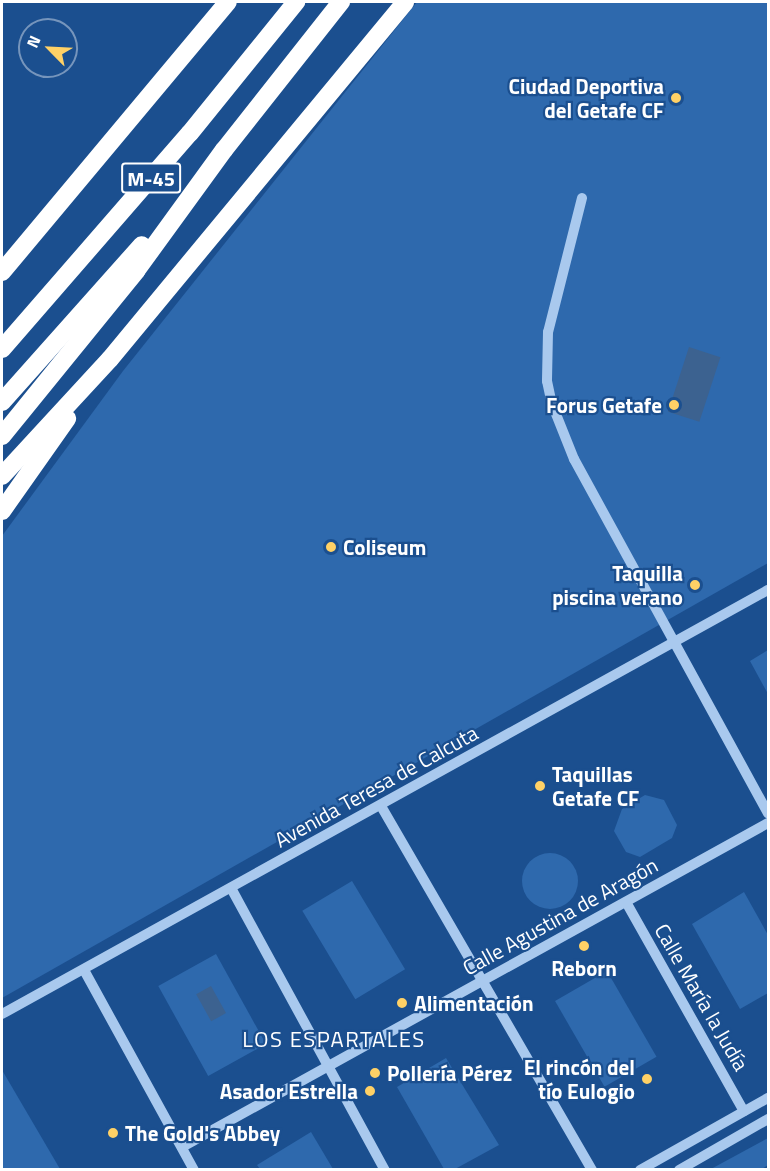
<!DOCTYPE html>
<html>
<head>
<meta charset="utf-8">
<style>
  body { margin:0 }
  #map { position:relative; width:770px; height:1171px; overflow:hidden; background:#1b4f8f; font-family:"Titillium Web",sans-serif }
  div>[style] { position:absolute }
  .green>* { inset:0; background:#2e69ad; transform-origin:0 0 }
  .round { border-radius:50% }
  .water>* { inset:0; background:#3c6290; transform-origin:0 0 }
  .minor>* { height:10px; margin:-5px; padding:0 5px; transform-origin:5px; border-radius:5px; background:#a9c9ee }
  .highway>* { height:18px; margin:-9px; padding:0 9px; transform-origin:9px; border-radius:9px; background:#fff }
  .dots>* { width:16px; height:16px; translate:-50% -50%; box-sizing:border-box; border:3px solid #1b4f8f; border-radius:50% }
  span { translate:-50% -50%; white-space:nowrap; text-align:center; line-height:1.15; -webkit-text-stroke:4.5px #1b4f8f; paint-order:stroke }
  .shield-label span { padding:2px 4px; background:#1b4f8f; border:2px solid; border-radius:4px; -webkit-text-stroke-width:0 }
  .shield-label { font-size:20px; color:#fff; font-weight:700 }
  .poi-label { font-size:21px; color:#fff; font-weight:700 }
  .right { translate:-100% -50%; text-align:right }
  .left { translate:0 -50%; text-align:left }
  .street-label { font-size:21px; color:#fff }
  .neighbourhood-label { font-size:22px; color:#fff; letter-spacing:1.5px }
  .frame { position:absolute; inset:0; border:3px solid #fff; pointer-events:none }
  .north { position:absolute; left:18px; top:18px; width:60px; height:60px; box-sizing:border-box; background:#1b4f8f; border:2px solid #7695bc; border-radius:50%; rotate:294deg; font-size:16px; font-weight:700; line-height:24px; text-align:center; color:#fff }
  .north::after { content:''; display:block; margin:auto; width:21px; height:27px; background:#ffd166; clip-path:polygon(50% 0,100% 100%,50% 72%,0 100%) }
</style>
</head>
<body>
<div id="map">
  <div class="green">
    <i style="clip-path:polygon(417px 2px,768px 2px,768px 563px,2px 998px,2px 536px,123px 371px)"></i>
    <i style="clip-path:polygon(768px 650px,768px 694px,750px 661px)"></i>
    <i style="clip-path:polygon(645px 795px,664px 800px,677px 825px,672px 838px,640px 857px,626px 852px,614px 831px,622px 809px)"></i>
    <i class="round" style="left:522px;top:853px;width:56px;height:56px"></i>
    <i style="left:352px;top:881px;width:103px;height:58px;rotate:59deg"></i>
    <i style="clip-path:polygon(744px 892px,768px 935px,768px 993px,740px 1009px,692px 924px)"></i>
    <i style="left:216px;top:954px;width:103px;height:66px;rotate:61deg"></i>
    <i style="left:607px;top:971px;width:99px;height:60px;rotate:60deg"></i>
    <i style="clip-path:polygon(446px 1058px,499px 1145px,455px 1169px,444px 1169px,397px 1087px)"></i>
    <i style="clip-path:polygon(2px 1070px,60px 1169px,2px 1169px)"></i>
    <i style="clip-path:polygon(311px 1132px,333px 1169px,260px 1169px,257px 1165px)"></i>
    <i style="clip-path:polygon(768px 1138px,768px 1165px,762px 1169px,711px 1169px)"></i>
  </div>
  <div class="water">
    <i style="left:689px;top:347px;width:33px;height:68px;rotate:18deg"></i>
    <i style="left:211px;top:986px;width:31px;height:17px;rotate:61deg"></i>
  </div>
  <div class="minor">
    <i style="left:582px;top:198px;width:138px;rotate:104.2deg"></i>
    <i style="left:548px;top:332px;width:49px;rotate:91.2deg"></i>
    <i style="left:547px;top:381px;width:24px;rotate:78deg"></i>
    <i style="left:552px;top:404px;width:59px;rotate:68.2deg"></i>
    <i style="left:574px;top:459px;width:404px;rotate:61.3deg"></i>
    <i style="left:381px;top:806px;width:421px;rotate:59.9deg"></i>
    <i style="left:231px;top:888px;width:321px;rotate:61.4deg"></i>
    <i style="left:626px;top:902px;width:240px;rotate:60.6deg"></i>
    <i style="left:84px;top:970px;width:228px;rotate:61.2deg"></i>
    <i style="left:2px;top:1014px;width:876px;rotate:-28.97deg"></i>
    <i style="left:182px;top:1147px;width:670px;rotate:-28.94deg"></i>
    <i style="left:640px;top:1170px;width:147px;rotate:-29.4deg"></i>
    <i style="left:679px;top:1170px;width:103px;rotate:-29.8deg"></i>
  </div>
  <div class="highway">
    <i style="left:2px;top:272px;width:352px;rotate:-50.1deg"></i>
    <i style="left:2px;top:349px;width:286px;rotate:-49deg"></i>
    <i style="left:190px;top:133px;width:169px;rotate:-51deg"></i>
    <i style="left:2px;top:402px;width:210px;rotate:-48.3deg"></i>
    <i style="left:2px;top:436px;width:213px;rotate:-50.9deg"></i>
    <i style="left:136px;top:271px;width:150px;rotate:-54deg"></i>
    <i style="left:224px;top:150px;width:189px;rotate:-51.7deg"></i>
    <i style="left:2px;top:476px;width:159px;rotate:-47.3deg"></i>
    <i style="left:110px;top:359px;width:463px;rotate:-50.4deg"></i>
    <i style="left:2px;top:511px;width:113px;rotate:-54.8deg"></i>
  </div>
  <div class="dots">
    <i style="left:676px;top:98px;background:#ffd166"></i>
    <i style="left:674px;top:405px;background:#ffd166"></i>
    <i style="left:331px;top:547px;background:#ffd166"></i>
    <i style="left:695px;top:585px;background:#ffd166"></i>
    <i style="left:540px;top:786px;background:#ffd166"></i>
    <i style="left:584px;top:946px;background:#ffd166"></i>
    <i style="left:402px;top:1003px;background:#ffd166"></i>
    <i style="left:375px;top:1073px;background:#ffd166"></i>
    <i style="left:647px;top:1079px;background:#ffd166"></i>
    <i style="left:370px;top:1091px;background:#ffd166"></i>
    <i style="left:113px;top:1133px;background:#ffd166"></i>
  </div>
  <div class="shield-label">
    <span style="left:151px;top:178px">M-45</span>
  </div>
  <div class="poi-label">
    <span class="right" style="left:664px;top:98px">Ciudad Deportiva<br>del Getafe CF</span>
    <span class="right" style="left:662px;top:405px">Forus Getafe</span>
    <span class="left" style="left:343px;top:547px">Coliseum</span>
    <span class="right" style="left:683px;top:585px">Taquilla<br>piscina verano</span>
    <span class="left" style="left:552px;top:786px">Taquillas<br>Getafe CF</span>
    <span style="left:584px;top:968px">Reborn</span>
    <span class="left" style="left:414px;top:1003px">Alimentación</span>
    <span class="right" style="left:635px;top:1079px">El rincón del<br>tío Eulogio</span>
    <span class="left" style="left:387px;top:1073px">Pollería Pérez</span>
    <span class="right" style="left:358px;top:1091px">Asador Estrella</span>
    <span class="left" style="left:125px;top:1133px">The Gold's Abbey</span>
  </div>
  <div class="street-label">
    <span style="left:376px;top:786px;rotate:-29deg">Avenida Teresa de Calcuta</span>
    <span style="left:560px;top:916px;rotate:-29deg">Calle Agustina de Aragón</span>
    <span style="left:702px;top:997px;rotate:60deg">Calle María la Judía</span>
  </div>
  <div class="neighbourhood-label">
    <span style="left:334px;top:1040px">LOS ESPARTALES</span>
  </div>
  <div class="frame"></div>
  <div class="north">N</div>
</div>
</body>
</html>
